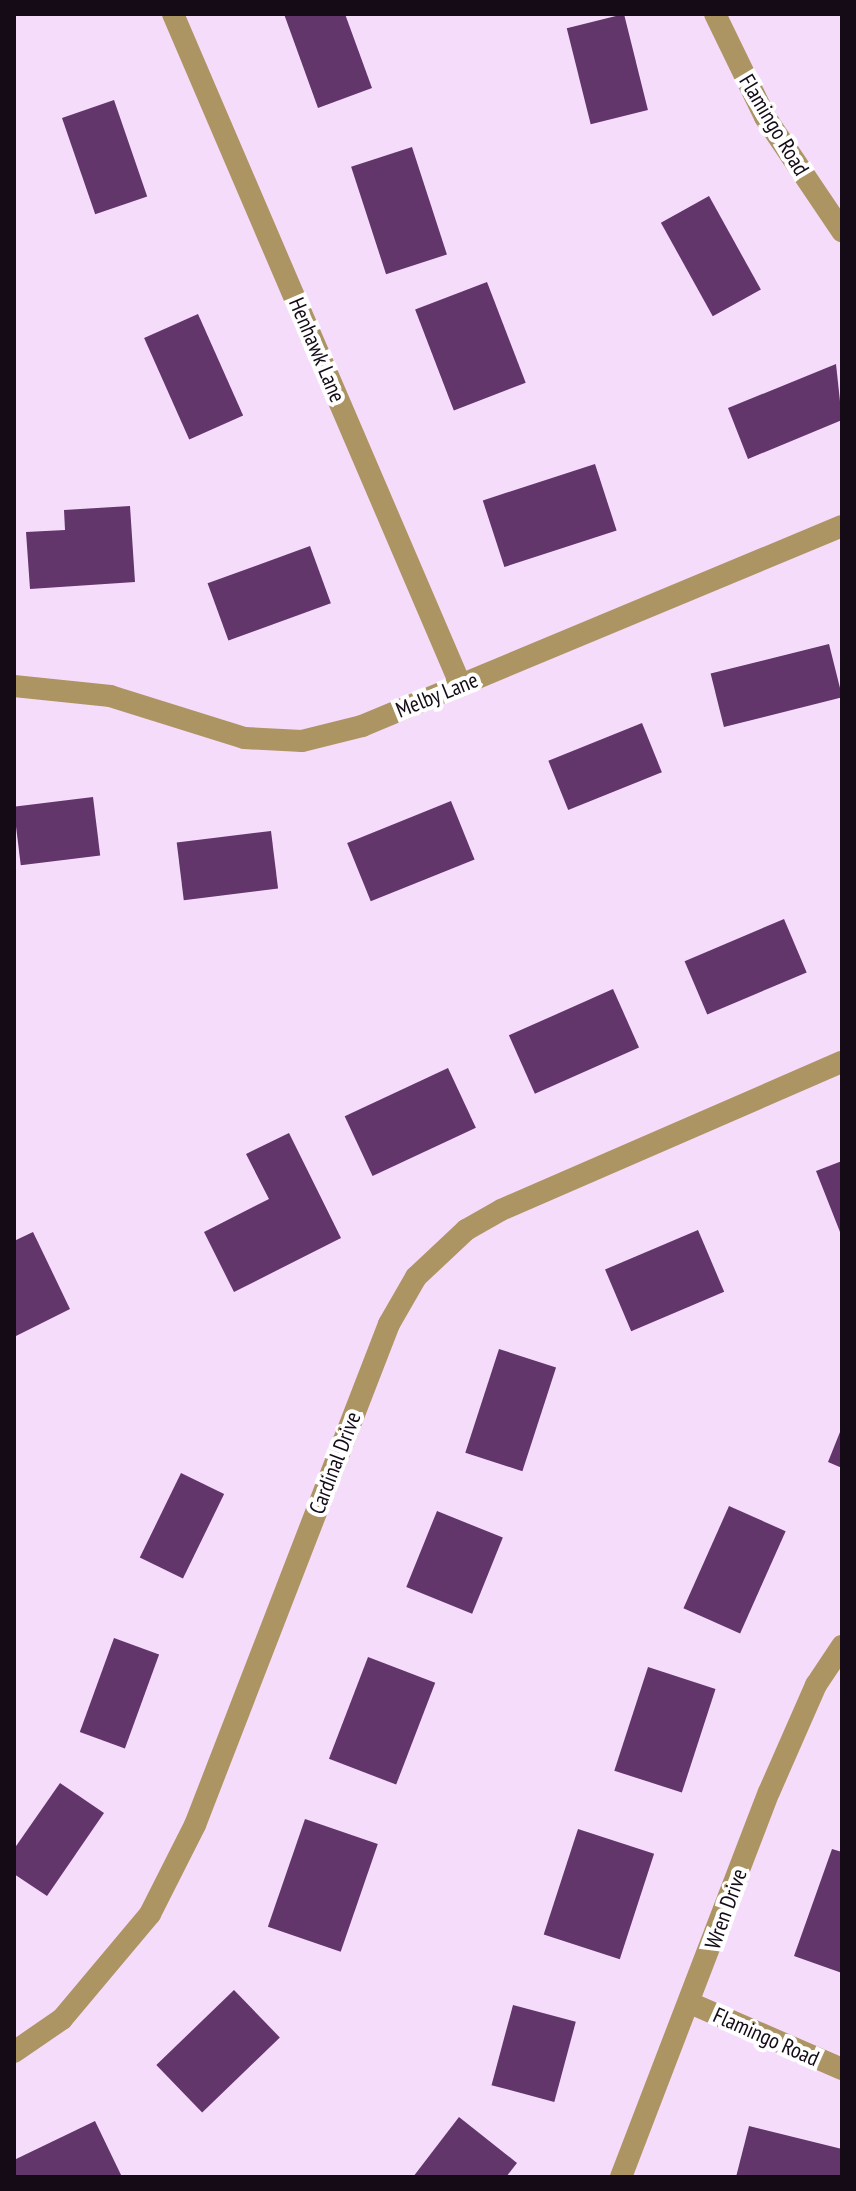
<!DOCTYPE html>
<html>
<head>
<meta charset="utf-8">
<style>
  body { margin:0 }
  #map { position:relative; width:856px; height:2191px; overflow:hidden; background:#f6dcfb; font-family:"PT Sans Narrow",sans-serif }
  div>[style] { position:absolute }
  .building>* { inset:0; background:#62356b; transform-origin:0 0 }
  .minor>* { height:22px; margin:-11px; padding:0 11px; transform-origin:11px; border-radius:11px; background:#ad9563 }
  span { translate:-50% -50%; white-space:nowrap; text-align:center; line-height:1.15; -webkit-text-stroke:8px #fff; paint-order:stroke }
  .street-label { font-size:22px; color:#140b16 }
  .frame { position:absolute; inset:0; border:16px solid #140b16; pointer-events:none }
</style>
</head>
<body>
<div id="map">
  <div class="building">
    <i style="clip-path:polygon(284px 14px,345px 14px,372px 88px,318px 108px)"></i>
    <i style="left:624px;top:14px;width:99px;height:59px;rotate:76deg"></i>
    <i style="left:114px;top:100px;width:102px;height:55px;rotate:71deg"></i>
    <i style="left:412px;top:147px;width:113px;height:64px;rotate:72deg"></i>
    <i style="left:709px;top:196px;width:107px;height:55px;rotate:61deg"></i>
    <i style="left:487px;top:282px;width:108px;height:77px;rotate:69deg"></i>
    <i style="left:198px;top:314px;width:111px;height:59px;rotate:66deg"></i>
    <i style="clip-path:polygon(836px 364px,842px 420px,748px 459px,728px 408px)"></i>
    <i style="left:595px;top:464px;width:70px;height:118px;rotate:72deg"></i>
    <i style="clip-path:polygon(130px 506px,135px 582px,30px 589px,26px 532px,65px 530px,64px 510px)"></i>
    <i style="left:310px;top:546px;width:61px;height:109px;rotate:70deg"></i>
    <i style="left:829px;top:644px;width:55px;height:122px;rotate:76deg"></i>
    <i style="left:642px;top:723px;width:53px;height:101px;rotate:68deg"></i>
    <i style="left:93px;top:797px;width:59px;height:80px;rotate:83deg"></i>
    <i style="left:451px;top:801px;width:63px;height:112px;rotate:68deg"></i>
    <i style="left:271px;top:831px;width:58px;height:95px;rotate:83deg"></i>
    <i style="left:784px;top:919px;width:58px;height:108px;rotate:67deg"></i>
    <i style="left:613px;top:989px;width:64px;height:114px;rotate:66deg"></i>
    <i style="left:448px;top:1068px;width:66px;height:114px;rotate:65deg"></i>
    <i style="clip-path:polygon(289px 1133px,341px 1238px,234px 1292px,204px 1232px,269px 1199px,246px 1154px)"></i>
    <i style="clip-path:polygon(842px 1161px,842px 1237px,816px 1171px)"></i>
    <i style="left:698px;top:1230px;width:67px;height:101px;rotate:67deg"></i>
    <i style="clip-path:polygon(33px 1232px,70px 1309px,14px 1337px,14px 1241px)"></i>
    <i style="left:499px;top:1349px;width:60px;height:109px;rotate:18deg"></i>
    <i style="clip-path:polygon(842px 1427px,842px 1468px,828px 1462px)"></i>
    <i style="left:181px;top:1473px;width:48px;height:94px;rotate:26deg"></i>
    <i style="left:729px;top:1506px;width:62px;height:112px;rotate:24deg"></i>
    <i style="left:437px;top:1511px;width:71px;height:82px;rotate:22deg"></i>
    <i style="left:114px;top:1638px;width:48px;height:100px;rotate:20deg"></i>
    <i style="left:368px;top:1657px;width:72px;height:109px;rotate:21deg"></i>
    <i style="left:648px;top:1667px;width:71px;height:109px;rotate:18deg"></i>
    <i style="clip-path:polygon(60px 1783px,104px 1813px,47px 1896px,14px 1874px,14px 1849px)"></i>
    <i style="left:305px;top:1819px;width:77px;height:114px;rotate:19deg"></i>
    <i style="left:578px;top:1829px;width:80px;height:111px;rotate:18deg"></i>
    <i style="clip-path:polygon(832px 1849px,842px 1852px,842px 1973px,794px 1956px)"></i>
    <i style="left:234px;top:1990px;width:66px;height:108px;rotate:46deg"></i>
    <i style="left:513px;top:2005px;width:65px;height:83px;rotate:15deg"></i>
    <i style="clip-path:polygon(459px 2117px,517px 2163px,506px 2177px,413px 2177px)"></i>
    <i style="clip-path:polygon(95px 2121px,122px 2177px,14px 2177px,14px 2160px)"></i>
    <i style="clip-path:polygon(749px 2126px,842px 2149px,842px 2177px,736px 2177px)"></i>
  </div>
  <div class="minor">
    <i style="left:173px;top:14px;width:731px;rotate:66.8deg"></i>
    <i style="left:715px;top:14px;width:114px;rotate:64.1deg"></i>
    <i style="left:765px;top:117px;width:138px;rotate:56deg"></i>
    <i style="left:14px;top:686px;width:97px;rotate:5.9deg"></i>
    <i style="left:110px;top:696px;width:140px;rotate:17.4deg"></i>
    <i style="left:244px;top:738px;width:58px;rotate:3deg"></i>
    <i style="left:302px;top:741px;width:62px;rotate:-14deg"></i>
    <i style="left:362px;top:726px;width:520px;rotate:-22.62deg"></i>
    <i style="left:690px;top:2003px;width:166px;rotate:23.5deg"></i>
    <i style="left:14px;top:2052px;width:58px;rotate:-34.5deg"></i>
    <i style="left:62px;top:2019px;width:137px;rotate:-50deg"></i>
    <i style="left:150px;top:1914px;width:100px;rotate:-63.2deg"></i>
    <i style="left:195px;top:1825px;width:537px;rotate:-68.83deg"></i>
    <i style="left:389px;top:1324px;width:54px;rotate:-60.1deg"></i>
    <i style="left:416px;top:1277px;width:69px;rotate:-43.2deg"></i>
    <i style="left:466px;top:1230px;width:40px;rotate:-29.7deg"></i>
    <i style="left:501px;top:1210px;width:372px;rotate:-23.5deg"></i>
    <i style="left:621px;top:2177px;width:412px;rotate:-69deg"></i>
    <i style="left:769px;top:1792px;width:117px;rotate:-66.3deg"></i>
    <i style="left:816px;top:1685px;width:47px;rotate:-56.3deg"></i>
  </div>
  <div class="street-label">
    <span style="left:774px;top:125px;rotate:59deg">Flamingo Road</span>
    <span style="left:317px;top:350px;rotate:67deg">Henhawk Lane</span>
    <span style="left:437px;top:695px;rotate:-22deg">Melby Lane</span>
    <span style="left:335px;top:1463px;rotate:-69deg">Cardinal Drive</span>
    <span style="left:726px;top:1909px;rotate:-70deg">Wren Drive</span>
    <span style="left:766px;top:2037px;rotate:24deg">Flamingo Road</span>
  </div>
  <div class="frame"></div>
</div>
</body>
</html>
